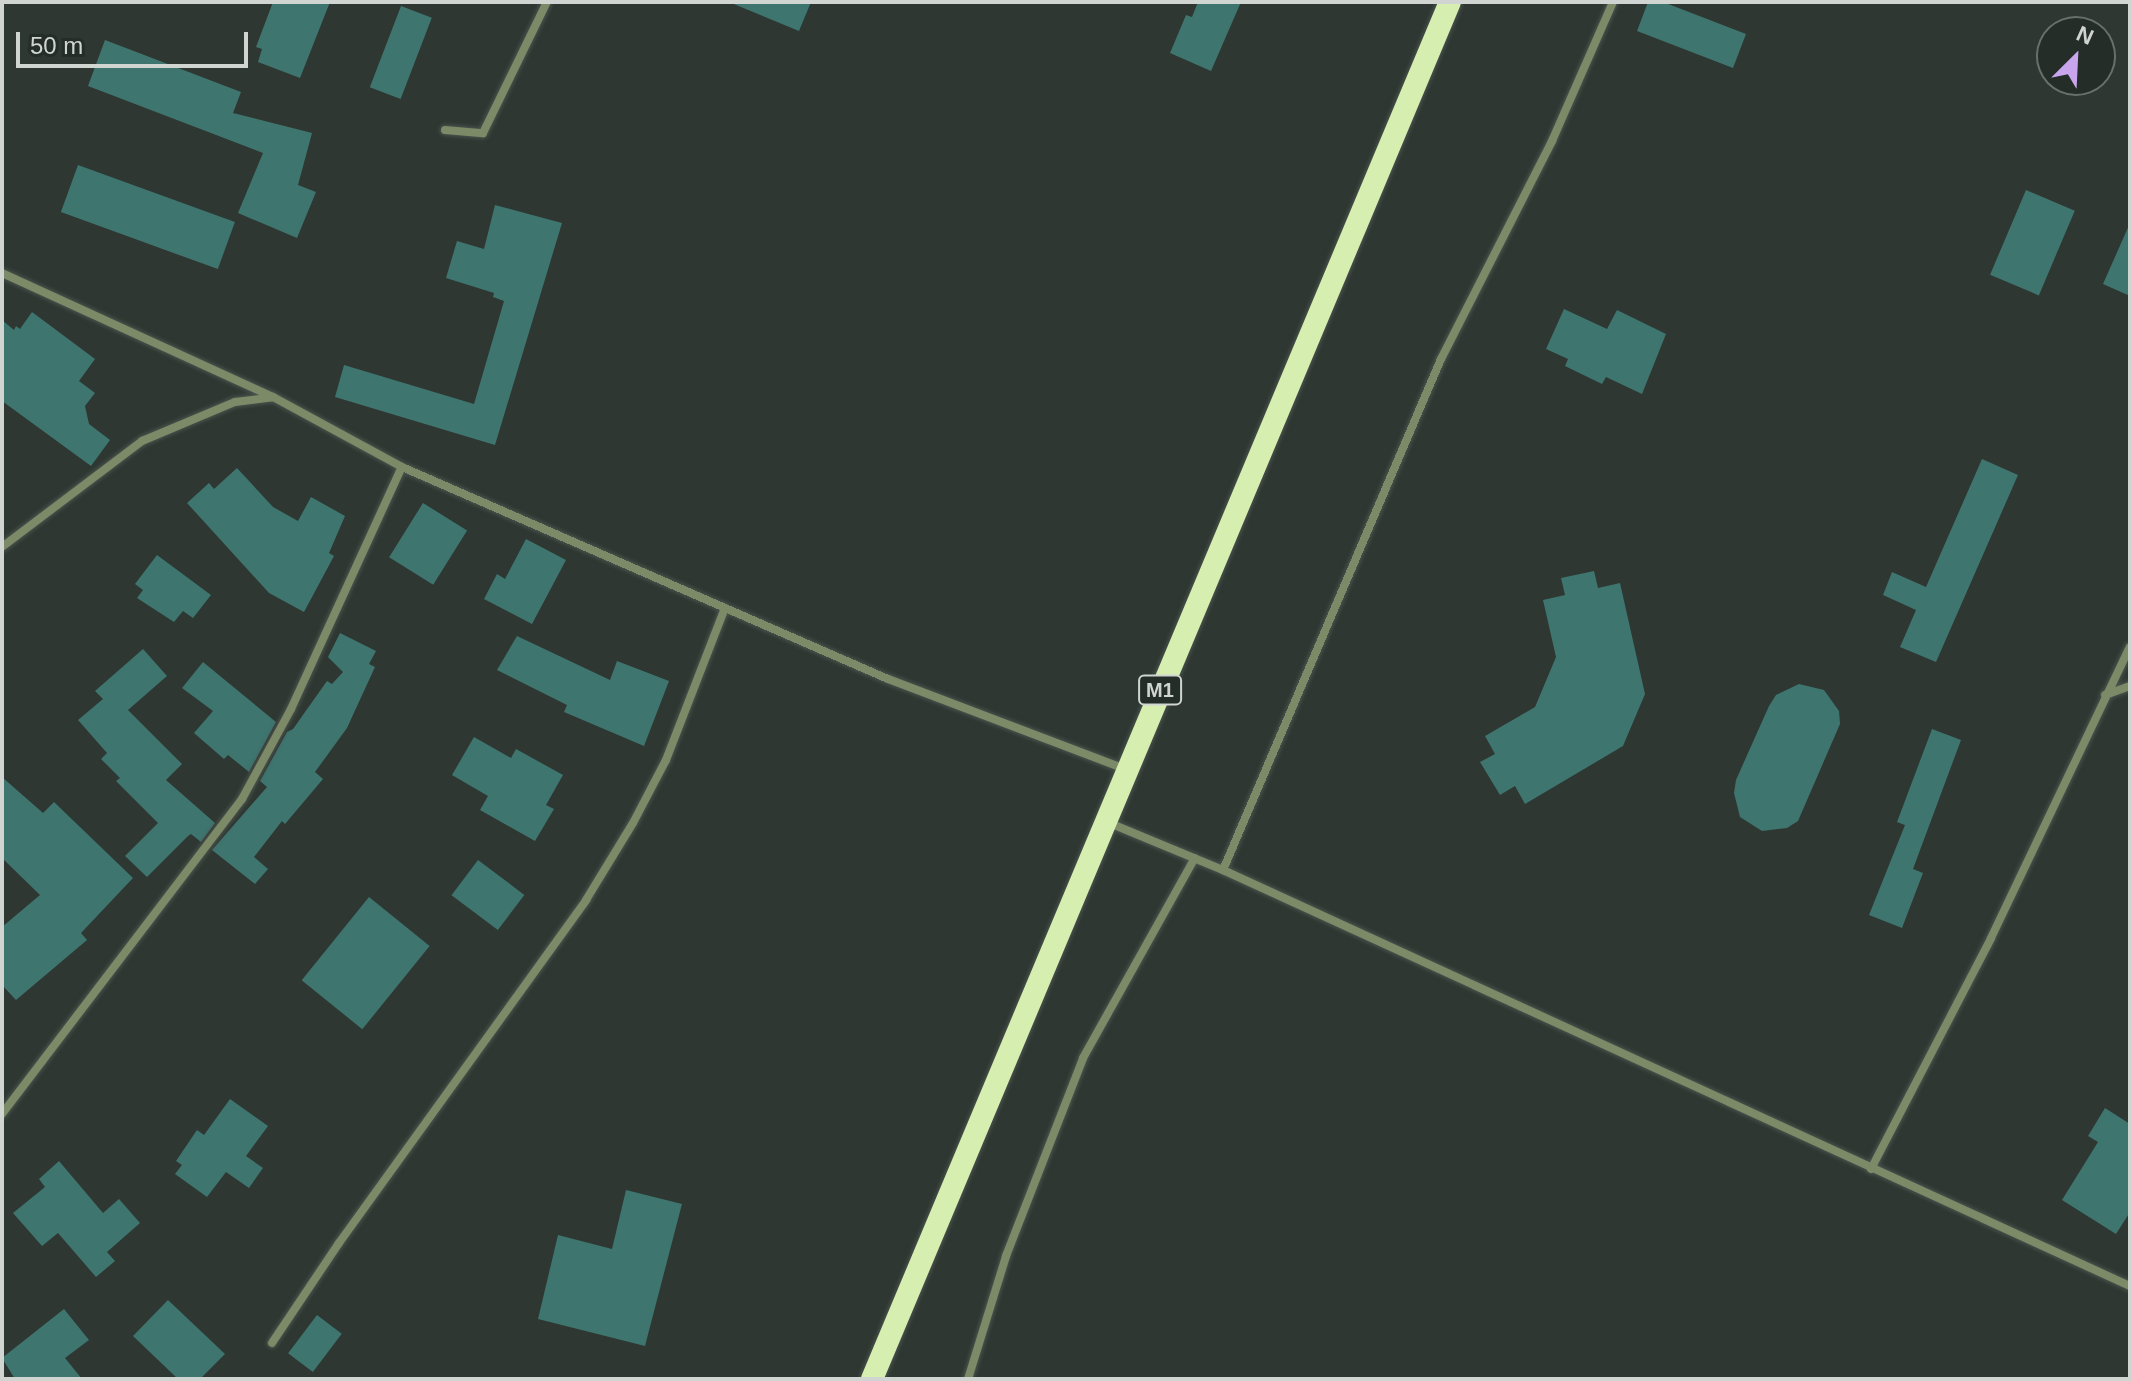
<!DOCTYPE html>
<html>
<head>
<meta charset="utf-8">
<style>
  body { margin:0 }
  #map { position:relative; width:2132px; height:1381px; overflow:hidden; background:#2e3731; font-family:Arial,sans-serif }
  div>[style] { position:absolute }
  .building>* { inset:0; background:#3f756f; transform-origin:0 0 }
  .roads { filter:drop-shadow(0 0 2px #4b534e) drop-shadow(0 0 2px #4b534e) }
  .minor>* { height:8px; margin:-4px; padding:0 4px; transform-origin:4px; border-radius:4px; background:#7c8a67 }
  .trunk>* { height:22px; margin:-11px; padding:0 11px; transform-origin:11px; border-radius:11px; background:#d6efb0 }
  span { translate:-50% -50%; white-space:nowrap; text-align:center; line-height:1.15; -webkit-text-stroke:7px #242d27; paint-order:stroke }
  .shield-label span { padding:2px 6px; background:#242d27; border:2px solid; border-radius:6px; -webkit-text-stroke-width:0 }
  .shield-label { font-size:20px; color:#d0d5d1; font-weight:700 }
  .frame { position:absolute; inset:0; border:4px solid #d0d5d1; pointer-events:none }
  .north { position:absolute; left:2036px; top:16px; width:80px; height:80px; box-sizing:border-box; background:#242d27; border:2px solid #69706b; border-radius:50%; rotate:24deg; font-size:22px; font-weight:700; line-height:32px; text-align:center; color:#d0d5d1 }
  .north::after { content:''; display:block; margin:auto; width:28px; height:36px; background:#c9a5ee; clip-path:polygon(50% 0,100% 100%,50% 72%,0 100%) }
  .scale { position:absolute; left:16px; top:32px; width:232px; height:36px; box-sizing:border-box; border:4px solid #d0d5d1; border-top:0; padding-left:10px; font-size:24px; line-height:28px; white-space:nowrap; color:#d0d5d1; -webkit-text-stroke:6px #242d27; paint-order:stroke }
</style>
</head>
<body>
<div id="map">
  <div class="building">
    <i style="clip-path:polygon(273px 2px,330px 2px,300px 78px,258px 62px,262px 49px,256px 47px)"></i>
    <i style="clip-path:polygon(729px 2px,811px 2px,799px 31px)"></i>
    <i style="clip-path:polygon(1198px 2px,1241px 2px,1211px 71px,1170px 53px,1186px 15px,1192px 17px)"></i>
    <i style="clip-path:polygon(1648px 2px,1663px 2px,1746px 34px,1733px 68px,1637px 31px)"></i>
    <i style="left:401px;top:6px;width:33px;height:87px;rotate:21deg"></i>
    <i style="clip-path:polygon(105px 40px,241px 92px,233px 113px,312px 133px,298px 185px,316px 192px,297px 238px,238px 213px,263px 153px,88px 86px)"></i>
    <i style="left:78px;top:165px;width:167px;height:50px;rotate:20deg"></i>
    <i style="left:2026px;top:190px;width:53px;height:92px;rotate:23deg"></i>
    <i style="clip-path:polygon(495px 205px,562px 223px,495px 445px,335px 397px,344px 365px,474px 404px,504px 301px,493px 297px,494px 293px,446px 278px,457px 241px,484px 249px)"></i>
    <i style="clip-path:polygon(2130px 223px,2130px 296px,2103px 284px)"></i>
    <i style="clip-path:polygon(1564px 309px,1607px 329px,1617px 310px,1666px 334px,1642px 394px,1606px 377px,1602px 384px,1565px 366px,1568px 359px,1546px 349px)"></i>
    <i style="clip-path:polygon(32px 312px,95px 359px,79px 381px,95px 393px,85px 406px,89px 424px,110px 440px,91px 466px,2px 401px,2px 320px,14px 330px,16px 326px,20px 329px)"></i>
    <i style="clip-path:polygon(1982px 459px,2018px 475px,1936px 662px,1900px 647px,1916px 610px,1883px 595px,1892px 572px,1926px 587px)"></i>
    <i style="clip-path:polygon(237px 468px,273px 507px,298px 521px,311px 497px,345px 516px,329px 553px,334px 556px,304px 612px,269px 593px,187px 503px,209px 483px,214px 489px)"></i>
    <i style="left:423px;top:503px;width:52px;height:64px;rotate:32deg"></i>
    <i style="clip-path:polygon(526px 539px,566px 560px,532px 624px,484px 599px,497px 574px,505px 579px)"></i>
    <i style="clip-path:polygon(157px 555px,211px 595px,193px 618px,183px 611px,174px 622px,137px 598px,143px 590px,135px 584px)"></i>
    <i style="clip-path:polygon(1594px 571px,1598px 588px,1620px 583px,1645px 694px,1623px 746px,1525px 804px,1515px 786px,1500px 795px,1480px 762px,1495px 754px,1485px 736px,1535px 707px,1556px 657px,1543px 600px,1565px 595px,1561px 578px)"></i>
    <i style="clip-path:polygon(340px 633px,376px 651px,369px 664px,375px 667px,347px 728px,315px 772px,323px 779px,285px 824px,282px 821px,254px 857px,268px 869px,255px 884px,212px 850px,267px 787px,260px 781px,287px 732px,293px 729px,327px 681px,332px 684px,343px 672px,328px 657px)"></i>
    <i style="clip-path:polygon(517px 636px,610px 680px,617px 661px,669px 681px,644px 746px,564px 712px,567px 705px,497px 670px)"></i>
    <i style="clip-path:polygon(143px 649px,167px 676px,128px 710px,182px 764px,166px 780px,215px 823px,201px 842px,191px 834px,188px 836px,147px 877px,125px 856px,158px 823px,116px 781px,120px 778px,101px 759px,107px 753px,78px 720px,103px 699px,95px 691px)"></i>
    <i style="clip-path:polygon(203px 662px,276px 722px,249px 772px,228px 755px,224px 759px,194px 733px,213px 711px,182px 688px)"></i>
    <i style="clip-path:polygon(1799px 684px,1824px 690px,1839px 711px,1840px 724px,1798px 821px,1787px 828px,1762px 831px,1740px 817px,1734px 793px,1736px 780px,1769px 706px,1776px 695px)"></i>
    <i style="clip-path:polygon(1932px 729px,1961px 740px,1913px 869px,1923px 873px,1902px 928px,1869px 915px,1905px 825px,1897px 822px)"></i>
    <i style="clip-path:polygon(474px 737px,511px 758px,516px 749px,563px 775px,546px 805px,554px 809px,535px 841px,480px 810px,488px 796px,452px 775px)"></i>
    <i style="clip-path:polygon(2px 777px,43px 813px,54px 802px,133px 878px,81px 933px,87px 940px,16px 1000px,2px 985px,2px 927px,40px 895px,2px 858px)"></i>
    <i style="left:478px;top:860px;width:58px;height:44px;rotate:37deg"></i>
    <i style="left:369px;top:897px;width:78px;height:107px;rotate:39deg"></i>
    <i style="clip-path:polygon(230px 1099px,268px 1126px,246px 1156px,263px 1168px,249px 1188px,226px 1172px,207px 1197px,175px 1174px,182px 1165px,176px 1161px,197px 1130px,204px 1135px)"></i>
    <i style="clip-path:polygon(2105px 1108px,2130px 1124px,2130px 1212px,2116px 1234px,2062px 1200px,2098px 1142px,2088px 1136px)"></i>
    <i style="clip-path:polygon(59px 1161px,103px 1213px,119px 1199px,140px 1223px,107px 1252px,115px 1261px,96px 1277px,58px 1233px,42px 1246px,13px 1213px,45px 1187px,39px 1179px)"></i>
    <i style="clip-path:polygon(626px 1190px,682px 1204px,645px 1346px,538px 1319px,558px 1235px,612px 1249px)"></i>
    <i style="clip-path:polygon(168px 1300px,225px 1354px,200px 1379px,178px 1379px,133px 1336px)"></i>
    <i style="clip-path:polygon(64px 1309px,89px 1340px,65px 1358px,82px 1379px,15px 1379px,2px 1358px)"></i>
    <i style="left:317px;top:1315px;width:31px;height:48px;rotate:37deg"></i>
  </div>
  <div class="roads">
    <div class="minor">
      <i style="left:445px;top:130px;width:38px;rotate:5deg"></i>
      <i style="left:483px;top:133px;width:146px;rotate:-64deg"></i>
      <i style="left:2px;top:273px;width:298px;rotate:24.6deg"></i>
      <i style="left:273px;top:397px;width:147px;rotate:28.5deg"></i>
      <i style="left:402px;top:467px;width:530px;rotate:23.57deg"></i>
      <i style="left:888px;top:679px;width:256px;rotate:20.8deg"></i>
      <i style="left:2px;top:547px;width:176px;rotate:-37.1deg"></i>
      <i style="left:142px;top:441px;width:101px;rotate:-22.8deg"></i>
      <i style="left:235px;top:402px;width:38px;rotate:-7deg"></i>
      <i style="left:2105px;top:695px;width:27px;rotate:-20deg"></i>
      <i style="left:1107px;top:822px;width:126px;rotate:22.5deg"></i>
      <i style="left:1223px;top:870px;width:998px;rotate:24.64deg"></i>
      <i style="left:1223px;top:870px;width:556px;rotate:-66.9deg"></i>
      <i style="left:1441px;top:359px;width:245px;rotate:-63deg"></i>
      <i style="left:1552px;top:141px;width:152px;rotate:-66.3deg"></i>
      <i style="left:2px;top:1114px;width:396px;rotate:-52.7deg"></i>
      <i style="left:242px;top:799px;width:102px;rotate:-61.4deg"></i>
      <i style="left:291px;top:709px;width:266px;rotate:-65.4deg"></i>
      <i style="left:1871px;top:1169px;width:260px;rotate:-62.5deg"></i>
      <i style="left:1991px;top:938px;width:322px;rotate:-64.5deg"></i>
      <i style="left:272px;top:1343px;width:120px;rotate:-56.2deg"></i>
      <i style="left:339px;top:1243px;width:423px;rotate:-54.2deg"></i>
      <i style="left:586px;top:900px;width:90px;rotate:-58.6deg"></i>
      <i style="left:633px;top:823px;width:71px;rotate:-62.4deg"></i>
      <i style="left:666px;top:760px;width:163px;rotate:-68.8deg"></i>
      <i style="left:968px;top:1379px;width:129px;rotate:-72.8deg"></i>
      <i style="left:1006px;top:1256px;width:212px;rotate:-68.7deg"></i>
      <i style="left:1083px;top:1058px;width:229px;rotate:-60.8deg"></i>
    </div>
    <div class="trunk">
      <i style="left:872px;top:1379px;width:1493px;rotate:-67.23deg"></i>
    </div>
  </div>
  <div class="shield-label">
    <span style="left:1160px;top:690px">M1</span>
  </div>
  <div class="frame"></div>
  <div class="north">N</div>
  <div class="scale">50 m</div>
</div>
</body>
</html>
